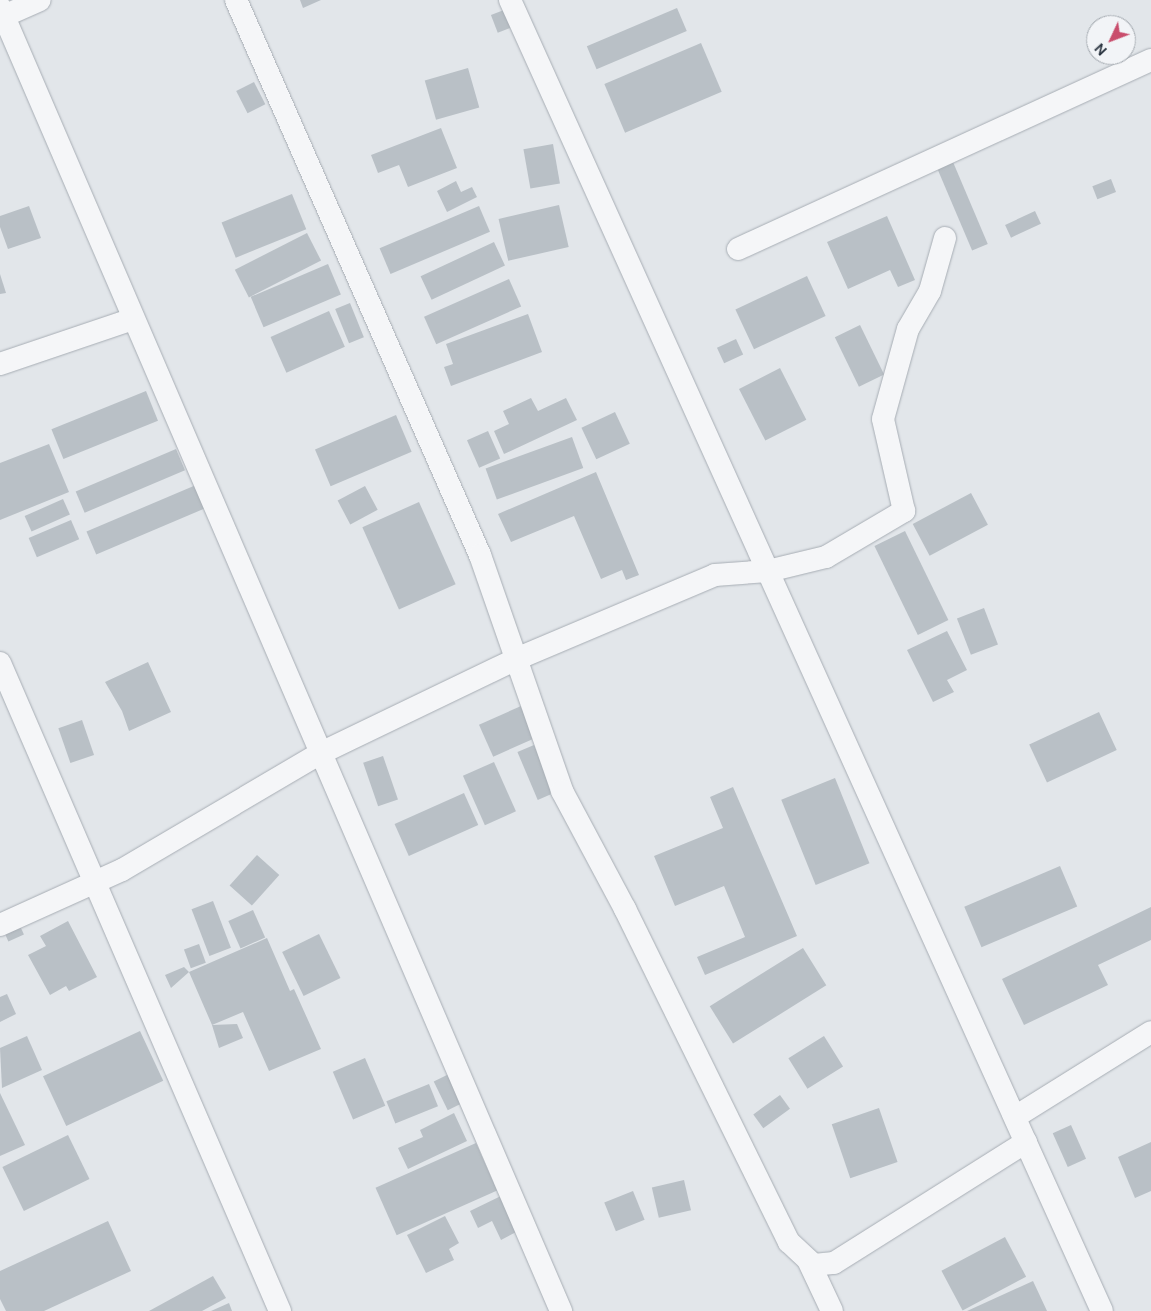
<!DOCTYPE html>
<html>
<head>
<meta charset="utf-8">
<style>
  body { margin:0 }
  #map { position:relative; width:1151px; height:1311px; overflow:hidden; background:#e2e6ea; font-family:"DM Sans",sans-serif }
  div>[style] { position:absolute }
  .building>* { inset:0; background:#b9c0c6; transform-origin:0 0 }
  .roads { filter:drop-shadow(0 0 1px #a7adb4) drop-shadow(0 0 1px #a7adb4) }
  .minor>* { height:22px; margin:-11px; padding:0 11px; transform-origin:11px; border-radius:11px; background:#f5f6f8 }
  span { translate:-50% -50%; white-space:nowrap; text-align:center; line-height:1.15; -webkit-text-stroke:4px #f2f4f7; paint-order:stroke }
  .north { position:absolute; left:1086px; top:15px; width:50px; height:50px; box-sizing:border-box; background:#f2f4f7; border:1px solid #a2a8ae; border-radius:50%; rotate:227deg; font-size:14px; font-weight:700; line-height:20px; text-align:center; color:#2b3541 }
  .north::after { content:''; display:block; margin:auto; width:18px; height:22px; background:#c94d6c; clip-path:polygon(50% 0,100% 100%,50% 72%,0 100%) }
</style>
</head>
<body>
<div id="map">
  <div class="building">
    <i style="clip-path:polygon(300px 0,321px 0,303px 8px)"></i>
    <i style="left:677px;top:8px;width:25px;height:98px;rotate:67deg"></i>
    <i style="left:504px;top:10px;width:19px;height:14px;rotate:69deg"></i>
    <i style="left:701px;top:43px;width:53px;height:105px;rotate:67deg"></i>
    <i style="left:468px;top:68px;width:41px;height:45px;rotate:74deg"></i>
    <i style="left:254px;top:82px;width:25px;height:20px;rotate:63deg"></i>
    <i style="clip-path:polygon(441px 128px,457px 168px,408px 187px,399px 165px,378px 173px,371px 155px)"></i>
    <i style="left:553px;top:144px;width:40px;height:30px;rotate:80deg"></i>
    <i style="left:953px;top:162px;width:89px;height:17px;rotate:67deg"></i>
    <i style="left:1111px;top:179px;width:14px;height:20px;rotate:69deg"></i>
    <i style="clip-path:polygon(456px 181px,461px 192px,472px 187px,477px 197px,447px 212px,437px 191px)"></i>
    <i style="left:292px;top:194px;width:38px;height:76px;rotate:68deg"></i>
    <i style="left:559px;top:205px;width:43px;height:62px;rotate:77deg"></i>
    <i style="clip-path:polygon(29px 206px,41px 238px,8px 249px,0 227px,0 216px)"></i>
    <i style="left:479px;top:206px;width:28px;height:108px;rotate:67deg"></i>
    <i style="left:1035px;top:211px;width:14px;height:33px;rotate:65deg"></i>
    <i style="clip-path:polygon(887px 216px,915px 280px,898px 287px,890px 270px,848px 289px,827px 242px)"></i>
    <i style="left:307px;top:233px;width:31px;height:81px;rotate:63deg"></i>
    <i style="left:494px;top:242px;width:26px;height:81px;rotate:65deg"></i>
    <i style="left:328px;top:264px;width:33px;height:84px;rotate:67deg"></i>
    <i style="clip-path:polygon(0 274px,6px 293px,0 294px)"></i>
    <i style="left:807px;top:276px;width:44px;height:79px;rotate:65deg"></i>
    <i style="left:509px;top:279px;width:30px;height:93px;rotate:66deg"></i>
    <i style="left:350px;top:303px;width:37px;height:16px;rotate:68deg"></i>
    <i style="left:329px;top:311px;width:39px;height:64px;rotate:66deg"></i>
    <i style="clip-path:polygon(528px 314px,542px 352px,451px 386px,444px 367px,453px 364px,446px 344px)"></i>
    <i style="left:860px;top:325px;width:55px;height:28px;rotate:64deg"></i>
    <i style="left:736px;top:339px;width:17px;height:21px;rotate:65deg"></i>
    <i style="left:780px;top:368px;width:58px;height:46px;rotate:63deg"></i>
    <i style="left:146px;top:391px;width:32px;height:102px;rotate:68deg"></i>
    <i style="clip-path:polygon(531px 398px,538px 411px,566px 398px,577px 420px,504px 454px,494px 431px,509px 424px,503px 411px)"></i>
    <i style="left:615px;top:412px;width:35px;height:37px;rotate:65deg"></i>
    <i style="left:396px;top:415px;width:40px;height:88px;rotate:67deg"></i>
    <i style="left:488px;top:431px;width:30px;height:23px;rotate:66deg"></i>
    <i style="left:572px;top:437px;width:33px;height:92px;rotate:70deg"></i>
    <i style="clip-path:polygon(49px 444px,69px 492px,0 520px,0 463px)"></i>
    <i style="left:176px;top:449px;width:23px;height:109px;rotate:67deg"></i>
    <i style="clip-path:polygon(596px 472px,639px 575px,626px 580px,622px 570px,601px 579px,574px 516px,511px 542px,498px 514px)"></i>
    <i style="left:196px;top:485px;width:25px;height:119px;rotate:67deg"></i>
    <i style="left:365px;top:486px;width:27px;height:31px;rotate:62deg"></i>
    <i style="left:971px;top:493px;width:36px;height:66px;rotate:62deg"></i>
    <i style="left:63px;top:499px;width:17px;height:42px;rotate:66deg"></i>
    <i style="left:419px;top:502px;width:90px;height:62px;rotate:66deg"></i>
    <i style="left:71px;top:520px;width:21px;height:46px;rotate:67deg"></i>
    <i style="left:905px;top:531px;width:99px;height:34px;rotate:64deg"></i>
    <i style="left:984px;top:608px;width:39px;height:29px;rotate:69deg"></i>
    <i style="clip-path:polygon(947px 631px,967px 670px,947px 680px,954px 692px,933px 702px,907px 650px)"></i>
    <i style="clip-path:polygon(148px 662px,171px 712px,129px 731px,122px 711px,105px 682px)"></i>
    <i style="left:521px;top:706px;width:35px;height:46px;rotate:66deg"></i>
    <i style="left:1099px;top:712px;width:42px;height:77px;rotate:65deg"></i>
    <i style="left:82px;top:720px;width:37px;height:25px;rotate:71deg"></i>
    <i style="left:534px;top:745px;width:52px;height:18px;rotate:67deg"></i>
    <i style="left:383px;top:756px;width:46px;height:21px;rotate:71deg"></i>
    <i style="left:494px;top:762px;width:54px;height:34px;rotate:66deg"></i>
    <i style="left:835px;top:778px;width:92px;height:58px;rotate:68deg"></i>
    <i style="clip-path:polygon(733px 787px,797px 936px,705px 975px,697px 957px,745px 937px,724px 886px,675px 906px,654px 856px,723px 828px,710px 797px)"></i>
    <i style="left:464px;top:793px;width:35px;height:76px;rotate:66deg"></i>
    <i style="left:257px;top:855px;width:30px;height:41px;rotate:42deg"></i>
    <i style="left:1060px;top:866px;width:44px;height:104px;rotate:67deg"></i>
    <i style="left:213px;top:901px;width:50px;height:23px;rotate:69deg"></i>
    <i style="clip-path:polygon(1151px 907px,1151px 940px,1098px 965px,1108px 985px,1024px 1025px,1002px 979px)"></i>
    <i style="left:253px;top:910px;width:30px;height:27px;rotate:66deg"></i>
    <i style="left:17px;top:919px;width:17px;height:17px;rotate:66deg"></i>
    <i style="clip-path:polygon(68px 921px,97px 977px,69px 991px,66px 986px,50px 995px,28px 955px,46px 946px,40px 936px)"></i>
    <i style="left:319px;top:934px;width:49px;height:41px;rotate:64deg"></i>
    <i style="clip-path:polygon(267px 938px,290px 991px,294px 989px,321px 1049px,269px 1071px,243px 1012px,212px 1025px,189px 972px,171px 988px,165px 975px,184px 967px,189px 972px)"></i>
    <i style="left:199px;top:944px;width:20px;height:16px;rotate:70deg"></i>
    <i style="left:803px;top:948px;width:44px;height:110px;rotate:58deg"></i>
    <i style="clip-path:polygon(7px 994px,16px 1014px,0 1022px,0 997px)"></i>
    <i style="clip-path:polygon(237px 1024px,243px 1038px,219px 1048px,212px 1025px)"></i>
    <i style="left:140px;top:1031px;width:55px;height:107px;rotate:65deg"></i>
    <i style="clip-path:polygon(27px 1036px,42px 1070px,2px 1088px,0 1048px)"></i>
    <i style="left:824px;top:1036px;width:36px;height:42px;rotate:58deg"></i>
    <i style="left:365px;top:1058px;width:52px;height:35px;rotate:67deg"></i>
    <i style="left:449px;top:1074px;width:32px;height:17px;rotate:64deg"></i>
    <i style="left:429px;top:1084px;width:24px;height:46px;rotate:68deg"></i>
    <i style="clip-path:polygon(0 1093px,25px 1145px,0 1156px)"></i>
    <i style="left:780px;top:1095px;width:17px;height:33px;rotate:54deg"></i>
    <i style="left:879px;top:1108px;width:57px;height:50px;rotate:71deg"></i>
    <i style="clip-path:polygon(454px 1113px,467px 1141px,408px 1169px,398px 1148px,423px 1137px,420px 1130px)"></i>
    <i style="left:1071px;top:1125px;width:37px;height:20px;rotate:66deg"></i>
    <i style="left:68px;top:1135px;width:49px;height:73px;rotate:64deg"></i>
    <i style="clip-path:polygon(1151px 1142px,1151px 1191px,1135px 1198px,1118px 1157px)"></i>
    <i style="left:476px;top:1143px;width:52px;height:110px;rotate:66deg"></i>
    <i style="left:684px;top:1180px;width:31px;height:33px;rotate:77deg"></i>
    <i style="left:633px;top:1191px;width:31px;height:31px;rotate:68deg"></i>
    <i style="clip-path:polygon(503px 1195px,520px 1230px,501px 1240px,492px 1221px,478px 1228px,470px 1211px)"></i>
    <i style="clip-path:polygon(445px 1216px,459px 1243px,449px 1249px,454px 1260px,426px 1273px,407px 1235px)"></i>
    <i style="clip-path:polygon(108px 1221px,131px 1271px,44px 1311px,6px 1311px,0 1299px,0 1271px)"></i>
    <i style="left:1005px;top:1237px;width:45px;height:72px;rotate:62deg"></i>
    <i style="clip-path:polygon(213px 1276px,226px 1298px,202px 1311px,149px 1311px)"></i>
    <i style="clip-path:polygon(1033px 1281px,1047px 1311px,967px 1311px)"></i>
    <i style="clip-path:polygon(229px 1303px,232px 1311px,211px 1311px)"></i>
  </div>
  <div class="roads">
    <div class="minor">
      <i style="left:236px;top:0;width:606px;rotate:66.27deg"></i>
      <i style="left:480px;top:555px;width:250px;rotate:70.8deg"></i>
      <i style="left:562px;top:791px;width:134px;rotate:61.9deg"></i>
      <i style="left:625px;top:909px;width:371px;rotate:63.8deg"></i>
      <i style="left:789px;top:1242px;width:34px;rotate:43deg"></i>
      <i style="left:814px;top:1265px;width:20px;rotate:-6deg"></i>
      <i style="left:834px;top:1263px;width:227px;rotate:-32.2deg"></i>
      <i style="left:510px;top:0;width:1438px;rotate:65.7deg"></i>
      <i style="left:0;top:7px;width:1420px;rotate:66.72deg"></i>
      <i style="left:4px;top:16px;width:39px;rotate:-24deg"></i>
      <i style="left:738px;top:249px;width:454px;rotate:-24.6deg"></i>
      <i style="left:0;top:364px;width:140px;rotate:-18.7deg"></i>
      <i style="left:0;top:663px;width:706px;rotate:66.63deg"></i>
      <i style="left:0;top:925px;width:134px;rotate:-24.3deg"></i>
      <i style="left:122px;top:870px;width:229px;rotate:-30.5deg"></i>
      <i style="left:319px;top:754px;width:216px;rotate:-25.7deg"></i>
      <i style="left:514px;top:660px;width:218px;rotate:-22.9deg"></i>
      <i style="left:715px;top:575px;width:53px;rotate:-4.3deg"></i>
      <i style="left:768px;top:571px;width:60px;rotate:-13.6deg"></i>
      <i style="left:826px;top:557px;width:91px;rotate:-30.5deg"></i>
      <i style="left:904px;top:511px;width:94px;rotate:-102.9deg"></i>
      <i style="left:883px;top:419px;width:93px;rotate:-74.5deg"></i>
      <i style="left:908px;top:329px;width:44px;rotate:-59.9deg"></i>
      <i style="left:930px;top:291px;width:55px;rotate:-74.2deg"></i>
      <i style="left:1015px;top:1117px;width:160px;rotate:-32deg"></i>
      <i style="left:808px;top:1260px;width:56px;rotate:64.8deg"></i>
    </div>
  </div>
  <div class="north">N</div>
</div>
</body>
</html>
